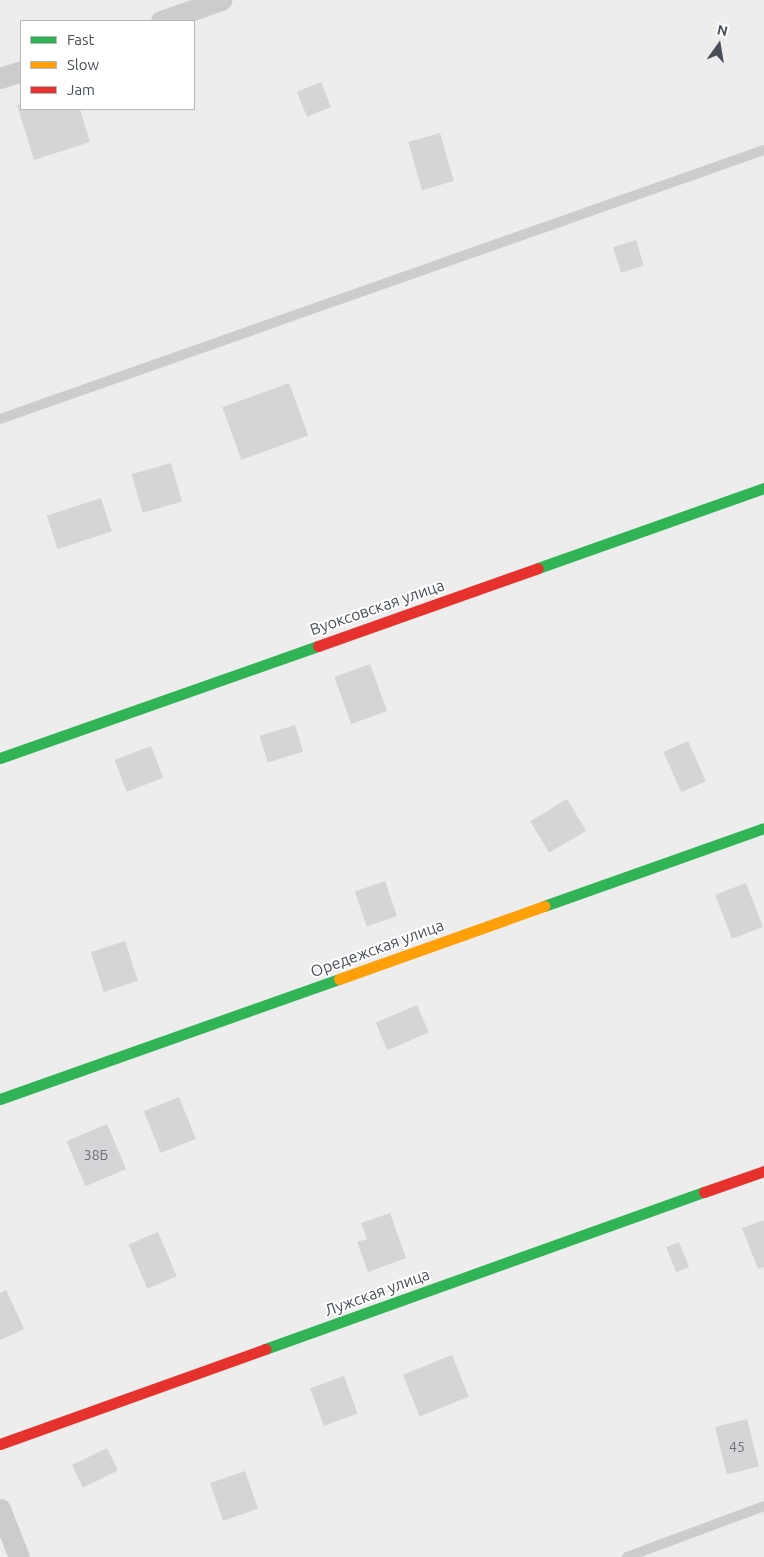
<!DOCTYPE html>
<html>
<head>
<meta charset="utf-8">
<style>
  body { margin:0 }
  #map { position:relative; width:764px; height:1557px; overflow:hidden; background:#eeeded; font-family:Ubuntu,sans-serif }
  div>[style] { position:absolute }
  .building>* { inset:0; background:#d5d5d7; transform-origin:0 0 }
  .lane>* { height:10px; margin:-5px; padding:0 5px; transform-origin:5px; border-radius:5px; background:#caccce }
  .street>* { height:21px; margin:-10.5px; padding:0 10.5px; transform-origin:10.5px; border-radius:10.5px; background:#caccce }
  .fast>* { height:11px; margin:-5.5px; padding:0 5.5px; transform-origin:5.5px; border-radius:5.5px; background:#30b455 }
  .slow>* { height:11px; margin:-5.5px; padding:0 5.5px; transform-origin:5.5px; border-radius:5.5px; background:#ff9f0a }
  .jam>* { height:11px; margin:-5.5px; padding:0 5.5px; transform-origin:5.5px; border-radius:5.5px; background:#e5322d }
  span { translate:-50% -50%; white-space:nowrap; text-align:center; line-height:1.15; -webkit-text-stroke:4px #fff; paint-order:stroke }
  .number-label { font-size:14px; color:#6c7179 }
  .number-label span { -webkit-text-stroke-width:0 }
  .street-label { font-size:16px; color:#474e58 }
  .legend { position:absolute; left:20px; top:20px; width:175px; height:90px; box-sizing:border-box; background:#fff; border:1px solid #b5b8bc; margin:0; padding:6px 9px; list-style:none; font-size:15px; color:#474e58 }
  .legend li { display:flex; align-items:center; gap:10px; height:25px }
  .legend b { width:25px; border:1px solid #b5b8bc }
  .north { position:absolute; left:694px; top:20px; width:50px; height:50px; -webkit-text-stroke:4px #fff; paint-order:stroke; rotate:13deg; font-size:14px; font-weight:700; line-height:20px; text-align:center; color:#474e58 }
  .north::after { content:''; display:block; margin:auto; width:18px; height:22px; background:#474e58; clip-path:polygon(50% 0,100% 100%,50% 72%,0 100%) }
</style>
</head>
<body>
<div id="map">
  <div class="building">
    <i style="left:321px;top:82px;width:27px;height:26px;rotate:68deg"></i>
    <i style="clip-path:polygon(21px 104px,21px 109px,80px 109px,90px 142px,34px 160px,17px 105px)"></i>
    <i style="left:440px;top:133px;width:50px;height:33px;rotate:74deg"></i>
    <i style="left:636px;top:240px;width:27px;height:24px;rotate:73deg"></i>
    <i style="left:289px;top:383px;width:56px;height:71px;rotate:70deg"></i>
    <i style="left:171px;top:463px;width:40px;height:41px;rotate:74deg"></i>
    <i style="left:101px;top:498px;width:35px;height:57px;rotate:72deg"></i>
    <i style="left:370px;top:664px;width:50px;height:38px;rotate:70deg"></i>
    <i style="left:295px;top:725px;width:28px;height:37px;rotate:73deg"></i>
    <i style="left:688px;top:741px;width:44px;height:27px;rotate:66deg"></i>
    <i style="left:151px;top:746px;width:34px;height:39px;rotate:69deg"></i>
    <i style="left:567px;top:799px;width:37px;height:43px;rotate:59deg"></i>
    <i style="left:385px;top:881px;width:37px;height:32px;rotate:71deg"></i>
    <i style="left:746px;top:883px;width:47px;height:33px;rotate:69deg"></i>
    <i style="left:125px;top:941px;width:42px;height:36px;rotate:72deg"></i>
    <i style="left:417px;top:1005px;width:30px;height:45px;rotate:67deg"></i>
    <i style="left:179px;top:1097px;width:45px;height:38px;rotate:68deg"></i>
    <i style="left:107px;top:1124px;width:49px;height:44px;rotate:67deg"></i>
    <i style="clip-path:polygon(390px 1213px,406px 1258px,368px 1272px,357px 1242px,367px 1239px,361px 1223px)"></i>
    <i style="clip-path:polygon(764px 1220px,764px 1267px,758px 1269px,742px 1228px)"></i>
    <i style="left:158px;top:1232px;width:48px;height:32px;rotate:67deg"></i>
    <i style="left:679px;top:1242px;width:27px;height:14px;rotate:68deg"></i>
    <i style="clip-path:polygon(6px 1290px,24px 1329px,0 1340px,0 1293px)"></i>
    <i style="left:452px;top:1355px;width:45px;height:53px;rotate:68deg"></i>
    <i style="left:344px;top:1376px;width:40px;height:36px;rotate:70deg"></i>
    <i style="left:747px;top:1419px;width:49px;height:33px;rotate:76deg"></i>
    <i style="left:107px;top:1448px;width:25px;height:39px;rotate:64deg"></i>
    <i style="left:245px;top:1471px;width:40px;height:37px;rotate:71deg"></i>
  </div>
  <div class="lane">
    <i style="left:0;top:419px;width:810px;rotate:-19.4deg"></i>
    <i style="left:627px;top:1557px;width:146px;rotate:-20.4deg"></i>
  </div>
  <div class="street">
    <i style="left:161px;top:21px;width:64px;rotate:-19.3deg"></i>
    <i style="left:0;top:78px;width:22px;rotate:-18deg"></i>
    <i style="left:0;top:1509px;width:52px;rotate:68.4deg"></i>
  </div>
  <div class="fast">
    <i style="left:538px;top:568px;width:240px;rotate:-19.5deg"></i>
    <i style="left:0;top:758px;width:337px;rotate:-19.4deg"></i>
    <i style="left:544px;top:906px;width:233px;rotate:-19.5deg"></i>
    <i style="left:0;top:1099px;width:360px;rotate:-19.5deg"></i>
    <i style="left:265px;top:1349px;width:466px;rotate:-19.7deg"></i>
  </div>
  <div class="slow">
    <i style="left:339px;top:979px;width:218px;rotate:-19.6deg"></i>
  </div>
  <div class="jam">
    <i style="left:318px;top:646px;width:233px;rotate:-19.5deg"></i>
    <i style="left:704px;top:1192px;width:64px;rotate:-19.3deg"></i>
    <i style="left:0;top:1444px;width:282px;rotate:-19.7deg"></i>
  </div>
  <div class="number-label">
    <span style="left:96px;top:1155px">38Б</span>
    <span style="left:737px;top:1447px">45</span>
  </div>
  <div class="street-label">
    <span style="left:377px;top:607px;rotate:-19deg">Вуоксовская улица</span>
    <span style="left:377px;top:948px;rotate:-20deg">Оредежская улица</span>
    <span style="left:377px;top:1292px;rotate:-20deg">Лужская улица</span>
  </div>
  <ul class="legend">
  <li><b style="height:6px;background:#30b455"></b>Fast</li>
  <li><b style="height:6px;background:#ff9f0a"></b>Slow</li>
  <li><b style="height:6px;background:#e5322d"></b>Jam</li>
  </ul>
  <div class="north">N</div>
</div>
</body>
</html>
